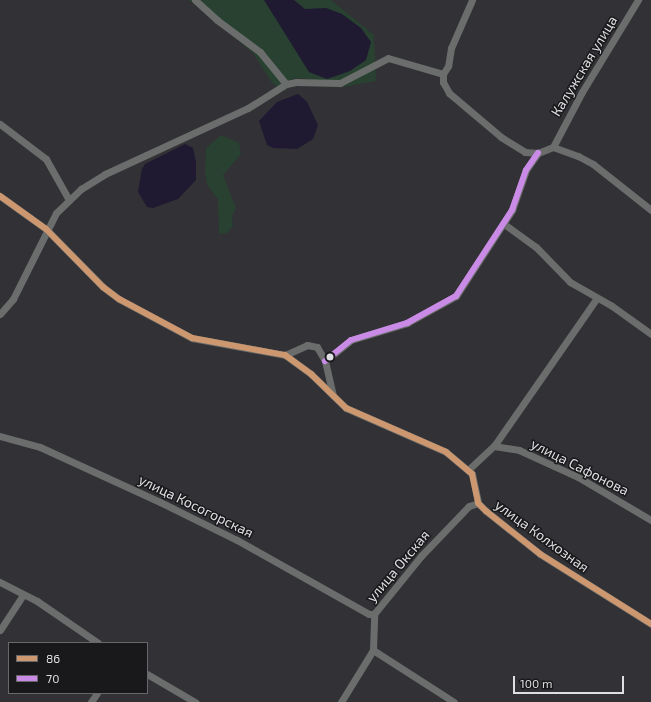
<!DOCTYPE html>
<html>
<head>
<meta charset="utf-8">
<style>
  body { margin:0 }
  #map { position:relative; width:651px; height:702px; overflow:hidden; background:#323135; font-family:"Exo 2",sans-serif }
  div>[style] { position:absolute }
  .green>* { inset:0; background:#284131 }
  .water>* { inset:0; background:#1f1931 }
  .street>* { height:7px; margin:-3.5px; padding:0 3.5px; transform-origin:3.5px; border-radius:3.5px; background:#6a6d6b }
  .bus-1>* { height:6px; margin:-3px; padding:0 3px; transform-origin:3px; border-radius:3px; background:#cd976f }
  .bus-2>* { height:6px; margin:-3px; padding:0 3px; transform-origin:3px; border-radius:3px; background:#ca8be6 }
  .dots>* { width:11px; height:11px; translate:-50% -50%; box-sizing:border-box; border:2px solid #19191b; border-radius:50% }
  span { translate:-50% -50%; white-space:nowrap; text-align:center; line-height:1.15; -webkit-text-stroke:3px #19191b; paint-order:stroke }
  .street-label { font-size:14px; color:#dfdee2 }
  .legend { position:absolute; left:8px; top:642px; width:140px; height:52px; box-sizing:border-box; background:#19191b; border:1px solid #68686b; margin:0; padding:5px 7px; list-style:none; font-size:12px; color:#dfdee2 }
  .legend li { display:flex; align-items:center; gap:8px; height:20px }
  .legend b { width:20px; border:1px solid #68686b }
  .scale { position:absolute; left:513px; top:676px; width:111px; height:18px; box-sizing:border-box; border:2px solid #dfdee2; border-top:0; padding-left:5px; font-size:12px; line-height:14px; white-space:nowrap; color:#dfdee2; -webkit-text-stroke:3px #19191b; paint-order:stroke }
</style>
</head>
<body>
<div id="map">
  <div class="green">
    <i style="clip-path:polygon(189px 0,331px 0,374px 35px,376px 81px,343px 87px,321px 80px,294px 78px,285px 91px,272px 83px,253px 53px)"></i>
    <i style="clip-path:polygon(221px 135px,239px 143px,241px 154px,223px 175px,236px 208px,232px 216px,233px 226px,227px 233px,219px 234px,218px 199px,207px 185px,205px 171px,206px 148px)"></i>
  </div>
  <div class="water">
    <i style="clip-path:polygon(264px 0,294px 0,305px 9px,326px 8px,342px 14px,361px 28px,371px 42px,366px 60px,350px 71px,327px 79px,309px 72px)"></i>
    <i style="clip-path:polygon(298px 94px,307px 102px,318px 125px,313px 139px,297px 149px,273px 148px,267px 145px,259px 121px,277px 102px)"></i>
    <i style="clip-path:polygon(185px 144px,193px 148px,196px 162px,196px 180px,178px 199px,153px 208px,147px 207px,138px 192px,142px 169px,145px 164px)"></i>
  </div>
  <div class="street">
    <i style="left:195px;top:0;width:30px;rotate:42deg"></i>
    <i style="left:217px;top:20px;width:54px;rotate:36.7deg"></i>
    <i style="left:260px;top:52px;width:41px;rotate:50.9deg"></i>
    <i style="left:472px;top:0;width:52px;rotate:113.6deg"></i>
    <i style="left:451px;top:48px;width:18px;rotate:99deg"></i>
    <i style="left:448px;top:66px;width:9px;rotate:122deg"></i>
    <i style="left:443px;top:74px;width:8px;rotate:90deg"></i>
    <i style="left:443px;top:82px;width:13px;rotate:61deg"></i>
    <i style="left:449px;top:93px;width:68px;rotate:40.2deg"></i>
    <i style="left:501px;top:137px;width:28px;rotate:32deg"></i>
    <i style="left:525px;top:152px;width:13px;rotate:4deg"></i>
    <i style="left:538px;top:153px;width:16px;rotate:-22deg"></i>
    <i style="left:553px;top:147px;width:27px;rotate:20deg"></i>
    <i style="left:578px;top:156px;width:17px;rotate:28deg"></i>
    <i style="left:593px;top:164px;width:74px;rotate:38.4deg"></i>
    <i style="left:0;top:124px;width:58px;rotate:37.3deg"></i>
    <i style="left:46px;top:159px;width:47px;rotate:60.7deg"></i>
    <i style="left:553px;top:147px;width:62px;rotate:-62.2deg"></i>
    <i style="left:582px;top:92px;width:108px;rotate:-58.7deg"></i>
    <i style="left:0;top:196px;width:57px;rotate:35.7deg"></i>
    <i style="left:46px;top:229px;width:81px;rotate:45.5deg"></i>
    <i style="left:103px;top:287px;width:20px;rotate:37deg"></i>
    <i style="left:119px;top:299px;width:83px;rotate:28.1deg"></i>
    <i style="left:192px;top:338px;width:95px;rotate:10.4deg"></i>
    <i style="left:285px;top:355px;width:32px;rotate:36deg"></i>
    <i style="left:311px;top:374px;width:49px;rotate:44.2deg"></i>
    <i style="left:346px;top:408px;width:109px;rotate:23.7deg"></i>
    <i style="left:446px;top:452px;width:34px;rotate:40deg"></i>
    <i style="left:472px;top:474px;width:30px;rotate:78deg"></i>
    <i style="left:478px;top:503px;width:11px;rotate:45deg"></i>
    <i style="left:486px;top:511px;width:69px;rotate:38.5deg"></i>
    <i style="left:540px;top:554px;width:131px;rotate:32.2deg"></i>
    <i style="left:504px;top:224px;width:39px;rotate:36deg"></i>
    <i style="left:536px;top:247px;width:49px;rotate:45.8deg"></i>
    <i style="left:570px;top:282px;width:48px;rotate:29.7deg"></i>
    <i style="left:612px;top:306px;width:48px;rotate:35.7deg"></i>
    <i style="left:0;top:314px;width:20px;rotate:-49deg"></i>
    <i style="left:13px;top:299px;width:96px;rotate:-63.4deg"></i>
    <i style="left:56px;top:213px;width:35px;rotate:-44deg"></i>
    <i style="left:81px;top:189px;width:28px;rotate:-32deg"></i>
    <i style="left:105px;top:174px;width:157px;rotate:-24.8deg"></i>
    <i style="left:248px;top:108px;width:45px;rotate:-32.3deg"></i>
    <i style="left:286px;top:84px;width:10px;rotate:-11deg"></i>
    <i style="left:296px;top:82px;width:44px;rotate:1.3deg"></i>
    <i style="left:340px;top:83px;width:54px;rotate:-27.5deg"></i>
    <i style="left:388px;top:58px;width:57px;rotate:16.2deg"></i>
    <i style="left:285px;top:355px;width:24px;rotate:-24deg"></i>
    <i style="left:307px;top:345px;width:10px;rotate:11deg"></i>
    <i style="left:317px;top:347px;width:16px;rotate:60deg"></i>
    <i style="left:325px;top:361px;width:35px;rotate:77deg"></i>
    <i style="left:325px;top:361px;width:33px;rotate:-39deg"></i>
    <i style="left:351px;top:340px;width:59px;rotate:-16.9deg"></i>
    <i style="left:407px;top:323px;width:56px;rotate:-28.9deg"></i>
    <i style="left:456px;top:296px;width:103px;rotate:-56.9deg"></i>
    <i style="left:512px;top:210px;width:42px;rotate:-70.7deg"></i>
    <i style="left:526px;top:170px;width:21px;rotate:-55deg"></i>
    <i style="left:0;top:436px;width:41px;rotate:15.4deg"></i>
    <i style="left:40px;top:447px;width:132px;rotate:24.6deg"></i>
    <i style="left:160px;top:502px;width:86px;rotate:26.3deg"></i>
    <i style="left:237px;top:540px;width:151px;rotate:29.3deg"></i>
    <i style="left:369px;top:614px;width:5px"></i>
    <i style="left:494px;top:446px;width:25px;rotate:9deg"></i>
    <i style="left:519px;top:450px;width:65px;rotate:24.6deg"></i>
    <i style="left:578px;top:477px;width:85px;rotate:30.5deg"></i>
    <i style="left:469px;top:469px;width:34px;rotate:-43deg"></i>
    <i style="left:494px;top:446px;width:180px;rotate:-55.2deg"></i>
    <i style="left:0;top:582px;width:42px;rotate:27.2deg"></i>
    <i style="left:37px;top:601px;width:74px;rotate:34.5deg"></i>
    <i style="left:374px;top:614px;width:75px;rotate:-51deg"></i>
    <i style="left:421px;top:556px;width:69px;rotate:-46.2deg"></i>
    <i style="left:469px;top:506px;width:9px;rotate:-18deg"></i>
    <i style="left:0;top:630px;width:42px;rotate:-56.7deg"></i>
    <i style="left:373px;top:650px;width:96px;rotate:32.7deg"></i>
    <i style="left:147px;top:674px;width:56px;rotate:30.3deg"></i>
    <i style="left:91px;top:702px;width:11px;rotate:-56deg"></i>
    <i style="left:341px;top:702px;width:61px;rotate:-58.4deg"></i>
    <i style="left:373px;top:650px;width:36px;rotate:-88deg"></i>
  </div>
  <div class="bus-1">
    <i style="left:0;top:196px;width:57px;rotate:35.7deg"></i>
    <i style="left:46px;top:229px;width:81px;rotate:45.5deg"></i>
    <i style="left:103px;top:287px;width:20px;rotate:37deg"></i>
    <i style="left:119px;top:299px;width:83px;rotate:28.1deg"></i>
    <i style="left:192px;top:338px;width:95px;rotate:10.4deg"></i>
    <i style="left:285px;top:355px;width:32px;rotate:36deg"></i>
    <i style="left:311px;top:374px;width:49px;rotate:44.2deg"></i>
    <i style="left:346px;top:408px;width:109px;rotate:23.7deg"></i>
    <i style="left:446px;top:452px;width:34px;rotate:40deg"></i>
    <i style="left:472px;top:474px;width:30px;rotate:78deg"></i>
    <i style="left:478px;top:503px;width:11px;rotate:45deg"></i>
    <i style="left:486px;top:511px;width:69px;rotate:38.5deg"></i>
    <i style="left:540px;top:554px;width:131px;rotate:32.2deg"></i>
  </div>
  <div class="bus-2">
    <i style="left:325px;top:361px;width:33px;rotate:-39deg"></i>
    <i style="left:351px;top:340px;width:59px;rotate:-16.9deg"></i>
    <i style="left:407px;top:323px;width:56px;rotate:-28.9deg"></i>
    <i style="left:456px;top:296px;width:103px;rotate:-56.9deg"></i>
    <i style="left:512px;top:210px;width:42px;rotate:-70.7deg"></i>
    <i style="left:526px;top:170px;width:21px;rotate:-55deg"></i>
  </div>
  <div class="dots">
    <i style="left:330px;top:357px;background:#dfdee2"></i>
  </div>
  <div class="street-label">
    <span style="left:584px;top:66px;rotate:-59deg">Калужская улица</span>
    <span style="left:580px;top:467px;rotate:27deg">улица Сафонова</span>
    <span style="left:196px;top:506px;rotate:26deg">улица Косогорская</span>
    <span style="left:542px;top:536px;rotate:36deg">улица Колхозная</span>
    <span style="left:398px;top:566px;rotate:-50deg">улица Окская</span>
  </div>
  <ul class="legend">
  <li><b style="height:5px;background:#cd976f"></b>86</li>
  <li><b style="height:5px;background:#ca8be6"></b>70</li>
  </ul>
  <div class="scale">100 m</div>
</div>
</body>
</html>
